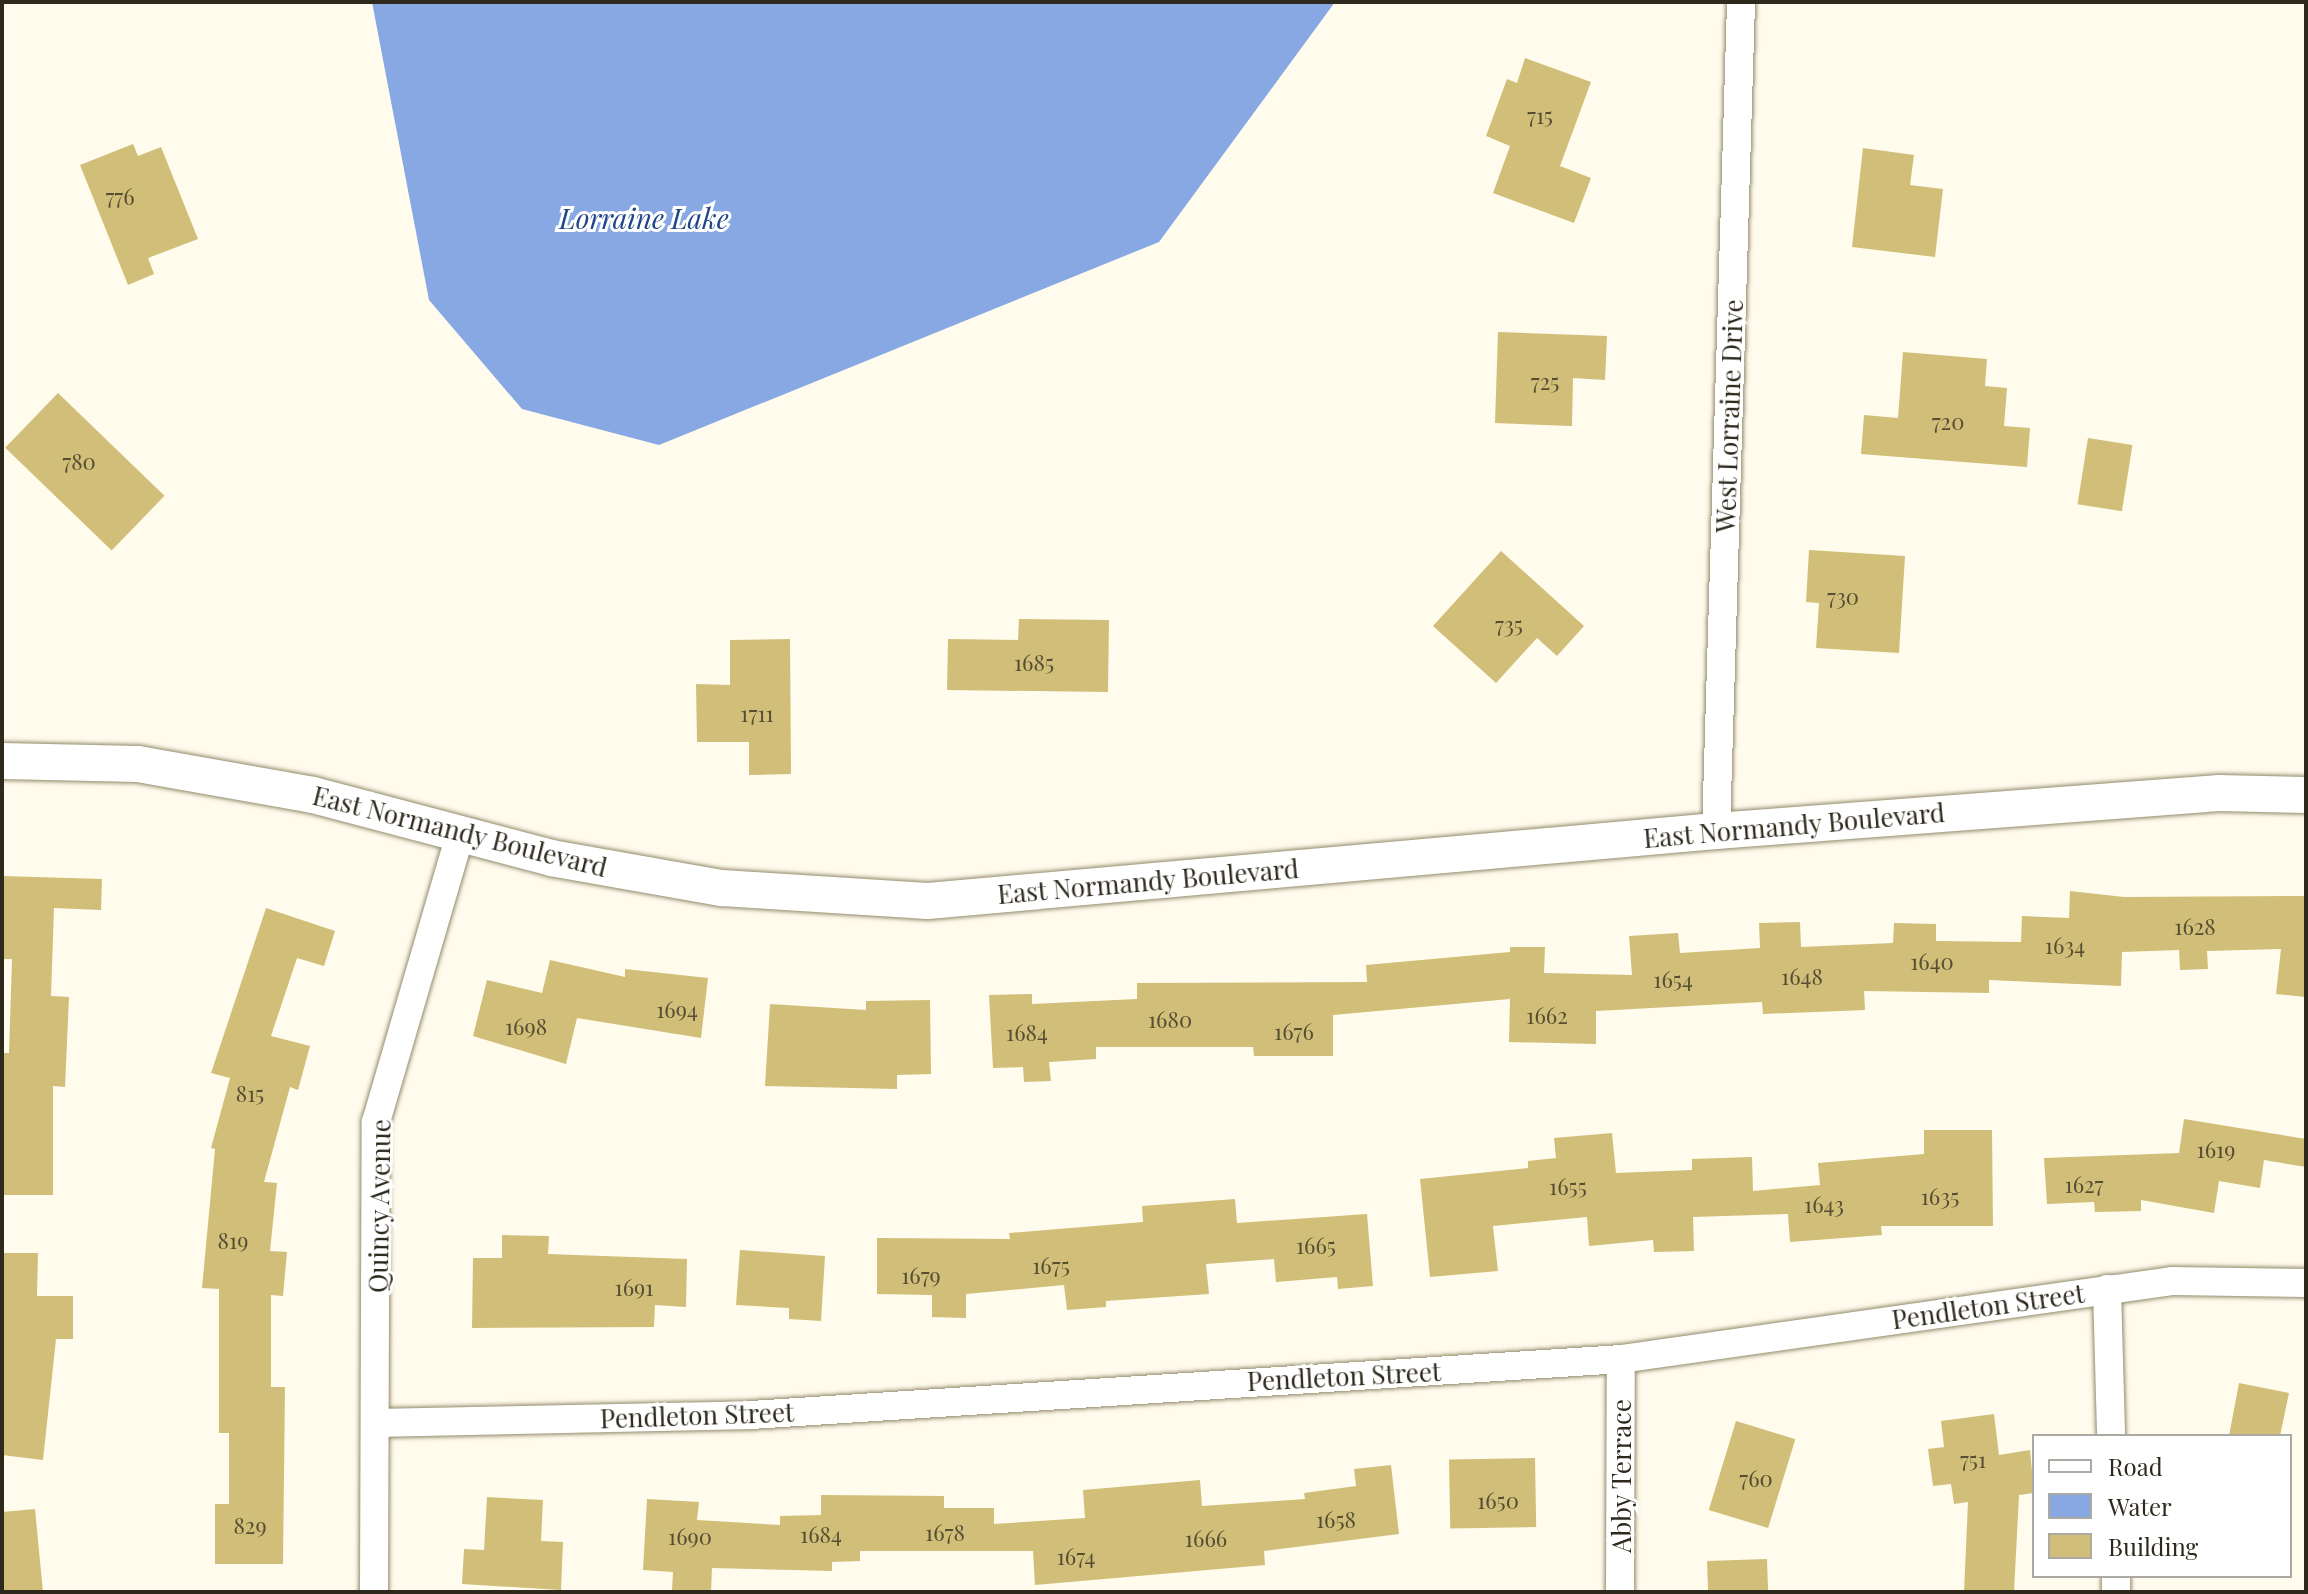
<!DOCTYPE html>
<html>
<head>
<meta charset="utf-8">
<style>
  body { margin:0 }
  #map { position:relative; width:2308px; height:1594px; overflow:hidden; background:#fffbed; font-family:"Playfair Display",serif }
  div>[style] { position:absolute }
  .water>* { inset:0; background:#87a8e2 }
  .building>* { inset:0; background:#d1bf79; transform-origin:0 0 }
  .roads { filter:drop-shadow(0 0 2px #938b6b) drop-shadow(0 0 2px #938b6b) }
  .minor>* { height:28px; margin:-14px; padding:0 14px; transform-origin:14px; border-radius:14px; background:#fff }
  .tertiary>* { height:36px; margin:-18px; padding:0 18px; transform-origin:18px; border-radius:18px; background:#fff }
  span { translate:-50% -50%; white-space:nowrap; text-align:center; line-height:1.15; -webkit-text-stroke:6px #fff; paint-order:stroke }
  .number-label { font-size:22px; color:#564e33 }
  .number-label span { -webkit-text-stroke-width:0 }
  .street-label { font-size:26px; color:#2d291c }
  .water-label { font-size:28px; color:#204589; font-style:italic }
  .frame { position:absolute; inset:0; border:4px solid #2d291c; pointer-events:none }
  .legend { position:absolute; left:2032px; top:1434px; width:260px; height:144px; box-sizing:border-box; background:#fff; border:2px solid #aba9a4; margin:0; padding:10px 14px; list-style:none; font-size:24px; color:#2d291c }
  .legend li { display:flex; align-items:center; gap:16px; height:40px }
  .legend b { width:40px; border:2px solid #aba9a4 }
</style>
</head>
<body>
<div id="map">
  <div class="water">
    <i style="clip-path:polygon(372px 2px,1335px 2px,1159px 242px,659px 445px,522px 409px,429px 300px)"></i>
  </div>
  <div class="building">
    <i style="clip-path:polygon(1525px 58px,1591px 82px,1560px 166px,1591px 178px,1574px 223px,1493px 193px,1510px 146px,1486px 136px,1507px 79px,1517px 83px)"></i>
    <i style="clip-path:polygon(133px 144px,138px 156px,161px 147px,198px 239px,148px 258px,154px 274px,128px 285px,80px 165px)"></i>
    <i style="clip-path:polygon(1863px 148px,1914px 155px,1910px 185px,1943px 189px,1935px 257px,1852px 247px)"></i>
    <i style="clip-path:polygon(1498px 332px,1607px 336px,1605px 380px,1573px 378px,1572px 426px,1495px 423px)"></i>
    <i style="clip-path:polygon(1903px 352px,1987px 359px,1985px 386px,2007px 388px,2004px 426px,2030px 428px,2027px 467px,1861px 454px,1864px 415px,1898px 418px)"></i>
    <i style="left:58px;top:393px;width:148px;height:76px;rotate:44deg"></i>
    <i style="left:2088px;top:438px;width:45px;height:67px;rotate:9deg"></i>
    <i style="clip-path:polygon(1809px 550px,1905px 556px,1899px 653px,1816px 648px,1819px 603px,1806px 602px)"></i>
    <i style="clip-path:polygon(1501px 551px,1584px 626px,1557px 656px,1537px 638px,1496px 683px,1433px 626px)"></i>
    <i style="clip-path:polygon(1019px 619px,1109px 620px,1108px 692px,947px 690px,948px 639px,1018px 640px)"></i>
    <i style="clip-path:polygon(790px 639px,791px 774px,749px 775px,749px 742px,697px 742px,696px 684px,730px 685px,730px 640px)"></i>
    <i style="clip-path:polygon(2px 876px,102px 879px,101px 910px,54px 908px,51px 996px,69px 997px,65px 1087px,53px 1086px,53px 1195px,2px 1195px,2px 1053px,9px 1053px,12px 959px,2px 959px)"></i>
    <i style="clip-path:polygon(2070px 891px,2124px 897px,2306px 896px,2306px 997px,2276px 994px,2281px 949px,2207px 951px,2208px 969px,2180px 970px,2179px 950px,2122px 952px,2121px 986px,1989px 980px,1989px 993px,1864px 991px,1865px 1010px,1763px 1014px,1762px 1002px,1596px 1011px,1596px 1044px,1509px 1042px,1510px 999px,1333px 1015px,1333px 1056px,1254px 1056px,1253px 1047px,1096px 1047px,1096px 1059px,1049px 1062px,1051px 1081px,1024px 1082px,1023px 1067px,993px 1068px,989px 995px,1032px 994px,1032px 1004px,1137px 999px,1137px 983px,1367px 982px,1366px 965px,1510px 952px,1510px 947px,1545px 947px,1544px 973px,1632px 975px,1629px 936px,1678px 933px,1680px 953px,1760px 948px,1759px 923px,1800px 922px,1801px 947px,1893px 943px,1894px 923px,1936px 924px,1936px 941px,2021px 942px,2022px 916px,2069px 918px)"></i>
    <i style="clip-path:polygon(266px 908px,335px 931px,324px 966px,297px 958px,271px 1036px,310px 1046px,298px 1090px,290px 1087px,264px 1182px,277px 1183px,270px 1251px,287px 1252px,283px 1296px,271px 1295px,271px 1387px,285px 1387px,283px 1564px,215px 1564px,215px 1504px,229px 1504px,229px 1433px,219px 1433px,219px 1289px,202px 1288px,215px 1149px,211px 1148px,230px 1078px,211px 1073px)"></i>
    <i style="clip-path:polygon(550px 960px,625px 977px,625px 969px,708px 978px,701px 1038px,577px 1018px,566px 1064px,473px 1036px,487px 980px,542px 993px)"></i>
    <i style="clip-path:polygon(930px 1000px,931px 1074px,897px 1075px,897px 1089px,765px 1086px,770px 1004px,866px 1010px,866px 1001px)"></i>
    <i style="clip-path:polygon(2184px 1119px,2306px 1139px,2306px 1167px,2264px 1160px,2260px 1188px,2219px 1181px,2214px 1213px,2141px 1200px,2141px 1211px,2095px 1212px,2094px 1202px,2047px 1204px,2044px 1158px,2179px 1153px)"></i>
    <i style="clip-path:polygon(1924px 1130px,1992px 1130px,1993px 1226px,1881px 1226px,1882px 1235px,1790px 1242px,1788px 1214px,1693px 1217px,1694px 1251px,1654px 1252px,1653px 1240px,1589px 1246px,1587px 1217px,1493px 1226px,1498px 1271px,1430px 1277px,1420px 1179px,1528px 1168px,1528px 1161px,1556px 1158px,1554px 1138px,1612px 1133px,1616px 1173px,1692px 1170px,1692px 1159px,1752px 1157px,1753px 1191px,1820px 1185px,1818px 1163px,1924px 1154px)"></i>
    <i style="clip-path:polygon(1235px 1199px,1237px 1223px,1367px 1214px,1373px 1286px,1338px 1289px,1337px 1277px,1276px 1282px,1274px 1259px,1206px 1264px,1209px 1294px,1106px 1301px,1106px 1307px,1067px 1310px,1064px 1285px,966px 1294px,966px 1318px,932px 1317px,932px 1295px,877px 1294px,877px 1238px,1010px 1239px,1009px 1233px,1143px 1222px,1142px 1206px)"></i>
    <i style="clip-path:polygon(502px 1235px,549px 1236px,548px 1254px,687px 1259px,686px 1307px,655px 1305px,654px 1327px,472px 1328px,473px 1258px,502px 1258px)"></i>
    <i style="clip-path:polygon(740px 1250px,825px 1256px,821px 1321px,789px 1319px,789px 1308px,736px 1305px)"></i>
    <i style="clip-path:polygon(2px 1253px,38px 1253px,37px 1296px,73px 1296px,73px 1339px,56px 1339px,43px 1460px,2px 1455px)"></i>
    <i style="clip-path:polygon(2239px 1383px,2289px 1393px,2280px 1436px,2229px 1436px)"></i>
    <i style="clip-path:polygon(1994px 1414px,1999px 1455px,2030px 1450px,2034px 1493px,2019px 1495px,2014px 1592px,1964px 1592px,1968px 1502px,1954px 1504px,1951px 1484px,1933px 1486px,1928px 1449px,1944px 1447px,1941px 1421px)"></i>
    <i style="left:1736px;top:1421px;width:62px;height:93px;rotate:17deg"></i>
    <i style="left:1535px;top:1458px;width:69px;height:86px;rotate:89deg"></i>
    <i style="clip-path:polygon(1391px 1465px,1399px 1534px,1264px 1551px,1265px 1565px,1035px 1585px,1033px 1551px,860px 1551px,860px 1561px,832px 1562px,832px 1571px,712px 1568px,711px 1592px,672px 1590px,673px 1572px,643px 1570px,647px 1499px,699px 1502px,697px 1520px,780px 1525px,780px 1516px,821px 1515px,821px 1495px,944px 1496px,944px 1508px,994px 1508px,994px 1524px,1085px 1518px,1083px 1490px,1200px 1480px,1202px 1506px,1305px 1499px,1304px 1493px,1356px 1486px,1354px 1469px)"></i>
    <i style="clip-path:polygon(487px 1497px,543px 1500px,541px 1541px,563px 1542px,561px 1590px,462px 1584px,464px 1549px,484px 1550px)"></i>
    <i style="clip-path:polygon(35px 1509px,43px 1592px,2px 1592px,2px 1512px)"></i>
    <i style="left:1767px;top:1559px;width:33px;height:60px;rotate:88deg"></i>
  </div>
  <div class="roads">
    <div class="minor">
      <i style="left:1716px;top:831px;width:829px;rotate:-88.27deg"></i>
      <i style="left:2107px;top:1289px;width:147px;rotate:88.4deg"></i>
      <i style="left:377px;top:1423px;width:374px;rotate:-1.2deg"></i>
      <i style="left:751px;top:1415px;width:872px;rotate:-3.68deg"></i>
      <i style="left:1621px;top:1359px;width:556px;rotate:-8.06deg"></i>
      <i style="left:2172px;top:1281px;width:134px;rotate:0.9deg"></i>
      <i style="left:2116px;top:1576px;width:16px;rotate:90deg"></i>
      <i style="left:374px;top:1592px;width:470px;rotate:-89.8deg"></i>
      <i style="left:376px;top:1122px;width:303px;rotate:-73.7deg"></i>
      <i style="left:1620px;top:1592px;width:233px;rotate:-89.8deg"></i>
    </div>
    <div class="tertiary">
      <i style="left:2px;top:761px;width:136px;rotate:1.3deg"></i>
      <i style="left:138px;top:764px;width:178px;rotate:10deg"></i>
      <i style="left:313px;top:795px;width:246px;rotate:14.8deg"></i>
      <i style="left:551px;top:858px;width:174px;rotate:10deg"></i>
      <i style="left:722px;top:888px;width:206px;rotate:3.6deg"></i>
      <i style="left:928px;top:901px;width:791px;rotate:-5.08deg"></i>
      <i style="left:1716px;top:831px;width:504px;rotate:-4.32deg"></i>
      <i style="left:2219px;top:793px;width:87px;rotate:1.3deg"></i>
    </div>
  </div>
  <div class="number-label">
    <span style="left:1540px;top:116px">715</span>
    <span style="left:120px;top:197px">776</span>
    <span style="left:1545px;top:382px">725</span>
    <span style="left:1948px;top:422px">720</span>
    <span style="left:79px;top:462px">780</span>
    <span style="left:1843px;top:597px">730</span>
    <span style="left:1509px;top:625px">735</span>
    <span style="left:1034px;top:663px">1685</span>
    <span style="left:757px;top:714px">1711</span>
    <span style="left:2195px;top:927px">1628</span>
    <span style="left:2065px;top:946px">1634</span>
    <span style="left:1932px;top:962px">1640</span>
    <span style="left:1802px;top:977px">1648</span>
    <span style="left:1673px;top:980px">1654</span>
    <span style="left:677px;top:1010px">1694</span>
    <span style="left:1547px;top:1016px">1662</span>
    <span style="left:1170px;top:1020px">1680</span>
    <span style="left:526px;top:1027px">1698</span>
    <span style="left:1294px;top:1032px">1676</span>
    <span style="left:1027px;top:1033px">1684</span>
    <span style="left:250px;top:1094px">815</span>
    <span style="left:2216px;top:1150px">1619</span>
    <span style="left:2084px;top:1185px">1627</span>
    <span style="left:1568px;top:1187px">1655</span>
    <span style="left:1940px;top:1197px">1635</span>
    <span style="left:1824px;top:1205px">1643</span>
    <span style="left:233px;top:1241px">819</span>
    <span style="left:1316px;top:1246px">1665</span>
    <span style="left:1051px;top:1266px">1675</span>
    <span style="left:921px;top:1276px">1679</span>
    <span style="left:634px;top:1288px">1691</span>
    <span style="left:1973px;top:1460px">751</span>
    <span style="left:1756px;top:1479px">760</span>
    <span style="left:1498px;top:1501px">1650</span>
    <span style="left:1336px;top:1520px">1658</span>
    <span style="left:250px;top:1526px">829</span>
    <span style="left:945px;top:1533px">1678</span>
    <span style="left:821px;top:1535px">1684</span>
    <span style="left:690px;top:1537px">1690</span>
    <span style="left:1206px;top:1539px">1666</span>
    <span style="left:1076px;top:1557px">1674</span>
  </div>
  <div class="street-label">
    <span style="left:1729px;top:416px;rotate:-88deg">West Lorraine Drive</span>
    <span style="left:1794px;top:825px;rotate:-5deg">East Normandy Boulevard</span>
    <span style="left:460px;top:831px;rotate:14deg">East Normandy Boulevard</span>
    <span style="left:1148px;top:881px;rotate:-5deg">East Normandy Boulevard</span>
    <span style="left:379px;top:1206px;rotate:-89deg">Quincy Avenue</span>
    <span style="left:1988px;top:1306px;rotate:-8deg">Pendleton Street</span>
    <span style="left:1344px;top:1376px;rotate:-3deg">Pendleton Street</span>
    <span style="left:697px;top:1415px;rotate:-2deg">Pendleton Street</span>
    <span style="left:1621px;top:1476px;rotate:-90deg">Abby Terrace</span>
  </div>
  <div class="water-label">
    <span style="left:644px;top:218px">Lorraine Lake</span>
  </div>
  <div class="frame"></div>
  <ul class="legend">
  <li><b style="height:10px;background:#fff"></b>Road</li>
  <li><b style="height:22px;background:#87a8e2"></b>Water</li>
  <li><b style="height:22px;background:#d1bf79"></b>Building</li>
  </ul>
</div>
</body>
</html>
